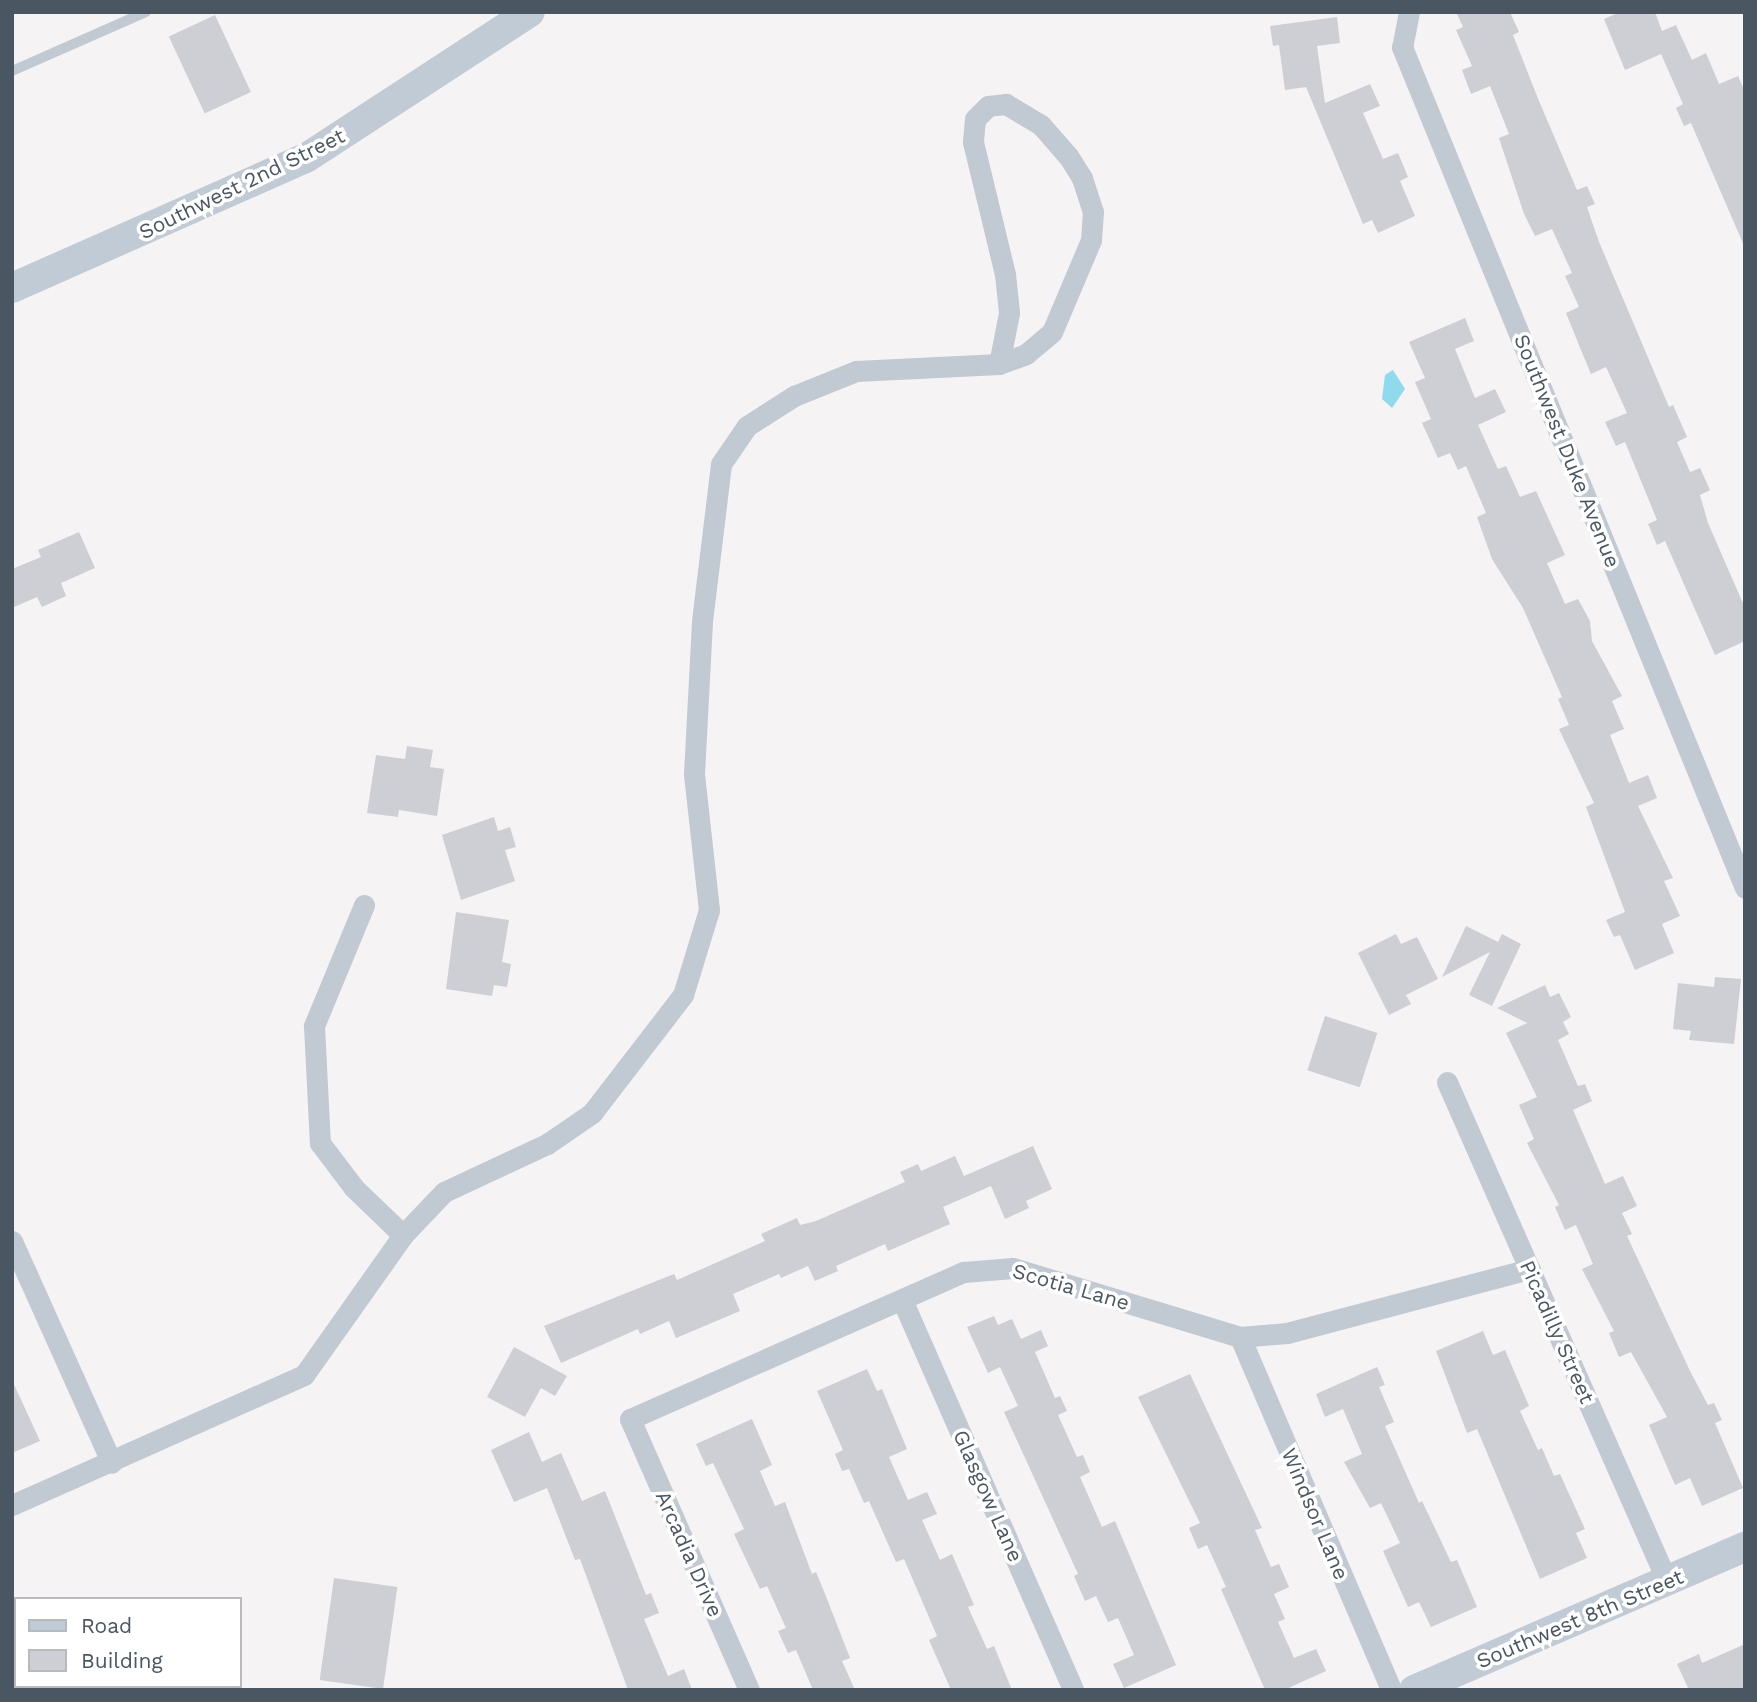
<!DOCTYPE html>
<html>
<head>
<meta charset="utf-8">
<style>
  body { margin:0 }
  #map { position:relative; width:1757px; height:1702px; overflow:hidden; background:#f5f3f3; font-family:"Work Sans",sans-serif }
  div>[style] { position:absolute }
  .water>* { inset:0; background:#90daee }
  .building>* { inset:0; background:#cdcfd5; transform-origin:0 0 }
  .lane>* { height:10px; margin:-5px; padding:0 5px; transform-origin:5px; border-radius:5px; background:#c1cad2 }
  .street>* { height:21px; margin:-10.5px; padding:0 10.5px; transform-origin:10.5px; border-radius:10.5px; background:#c1cad2 }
  .secondary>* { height:30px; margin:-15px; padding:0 15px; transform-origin:15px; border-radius:15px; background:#c1cbd6 }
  span { translate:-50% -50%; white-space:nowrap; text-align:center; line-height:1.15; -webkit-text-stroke:7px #fff; paint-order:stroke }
  .street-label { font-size:21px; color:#4a5661 }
  .frame { position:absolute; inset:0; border:14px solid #4a5661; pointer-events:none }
  .legend { position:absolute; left:14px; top:1597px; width:228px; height:91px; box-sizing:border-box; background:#fff; border:2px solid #b7bbc0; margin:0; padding:9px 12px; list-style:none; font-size:21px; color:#4a5661 }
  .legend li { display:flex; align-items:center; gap:14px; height:35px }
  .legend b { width:35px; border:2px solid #b7bbc0 }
</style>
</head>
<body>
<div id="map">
  <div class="water">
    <i style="clip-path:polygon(1393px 370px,1405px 389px,1392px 408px,1382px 399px,1385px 375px)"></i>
  </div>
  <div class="building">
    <i style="clip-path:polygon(1456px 12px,1510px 12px,1519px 32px,1513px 35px,1539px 101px,1577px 190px,1587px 186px,1595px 204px,1587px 207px,1599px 242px,1669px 407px,1673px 405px,1687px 437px,1677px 442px,1690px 472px,1700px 468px,1710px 490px,1700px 495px,1708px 523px,1745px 608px,1745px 641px,1715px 655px,1665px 541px,1657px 545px,1648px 524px,1657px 520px,1625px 442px,1616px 446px,1605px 422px,1627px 413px,1606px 367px,1591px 374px,1581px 350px,1566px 313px,1579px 307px,1565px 276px,1572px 273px,1552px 229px,1535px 236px,1524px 214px,1499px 138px,1509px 134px,1490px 86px,1471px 94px,1462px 70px,1472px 66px,1456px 30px,1463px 27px)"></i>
    <i style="clip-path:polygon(1620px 12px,1655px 12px,1662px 31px,1676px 25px,1692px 60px,1706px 53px,1719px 84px,1738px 76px,1745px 92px,1745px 248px,1691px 123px,1684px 126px,1676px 108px,1683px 104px,1661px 54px,1625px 70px,1604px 19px)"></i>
    <i style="left:215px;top:15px;width:85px;height:51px;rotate:65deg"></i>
    <i style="clip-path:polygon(1337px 17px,1340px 43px,1317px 46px,1325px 103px,1370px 84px,1380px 106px,1363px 113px,1383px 159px,1398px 153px,1408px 177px,1400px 181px,1415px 216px,1378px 233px,1372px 220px,1363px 224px,1306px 87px,1285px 90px,1279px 45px,1273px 46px,1270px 26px)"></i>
    <i style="clip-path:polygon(1465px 318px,1474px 341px,1455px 349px,1475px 398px,1495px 389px,1506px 412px,1478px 425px,1498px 469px,1506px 466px,1520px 497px,1536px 491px,1565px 555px,1547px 563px,1565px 604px,1578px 599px,1590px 621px,1592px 641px,1622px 696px,1612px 701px,1624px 729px,1610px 735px,1629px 783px,1648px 775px,1657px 798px,1638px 806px,1673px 878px,1664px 881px,1680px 916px,1662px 924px,1674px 953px,1635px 970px,1620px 935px,1614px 937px,1606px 920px,1625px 912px,1586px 807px,1594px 803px,1559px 729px,1569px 725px,1558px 699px,1562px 697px,1523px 608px,1492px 559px,1477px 517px,1486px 513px,1466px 466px,1458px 470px,1450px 453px,1438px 458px,1422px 423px,1431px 419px,1415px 382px,1425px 378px,1409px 342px)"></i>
    <i style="clip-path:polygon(79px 532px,95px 568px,61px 583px,66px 596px,42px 607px,37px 597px,12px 608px,12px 569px,41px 557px,38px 550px)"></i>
    <i style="clip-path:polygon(407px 746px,433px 750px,430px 767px,444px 769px,437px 816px,399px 810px,398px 817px,367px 813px,376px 755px,405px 759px)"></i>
    <i style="clip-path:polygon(494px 817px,498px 831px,510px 827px,516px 847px,505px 850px,515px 881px,461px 900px,442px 835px)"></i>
    <i style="clip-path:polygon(456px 912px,509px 920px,502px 962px,511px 964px,507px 987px,494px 985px,492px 996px,446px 989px)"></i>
    <i style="clip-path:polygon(1466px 926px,1498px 942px,1502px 934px,1521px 944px,1492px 1006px,1469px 995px,1490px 952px,1442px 977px)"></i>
    <i style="clip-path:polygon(1396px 934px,1401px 944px,1417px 937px,1438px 979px,1406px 995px,1411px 1004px,1389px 1015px,1358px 953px)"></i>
    <i style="clip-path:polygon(1715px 977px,1741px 979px,1734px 1044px,1689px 1040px,1691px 1031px,1673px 1029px,1678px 983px,1714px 987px)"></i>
    <i style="clip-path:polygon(1545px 985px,1550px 997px,1559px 993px,1571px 1017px,1563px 1022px,1569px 1034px,1558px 1040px,1578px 1086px,1585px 1084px,1592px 1101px,1573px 1110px,1605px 1184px,1623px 1176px,1637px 1206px,1622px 1213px,1632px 1234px,1627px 1236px,1690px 1371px,1708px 1405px,1714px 1403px,1722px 1420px,1715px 1423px,1743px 1488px,1702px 1506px,1690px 1478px,1675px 1485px,1649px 1425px,1667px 1417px,1631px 1352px,1619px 1357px,1609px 1333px,1614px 1331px,1582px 1269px,1593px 1264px,1576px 1225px,1565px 1230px,1555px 1207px,1559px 1205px,1527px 1143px,1534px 1139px,1519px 1105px,1537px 1097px,1506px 1033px,1527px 1023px,1497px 1008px)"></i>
    <i style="left:1325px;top:1016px;width:55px;height:57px;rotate:18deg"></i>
    <i style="clip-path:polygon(1033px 1146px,1052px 1189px,1026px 1201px,1029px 1208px,1005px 1219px,991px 1186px,943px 1207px,950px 1224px,888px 1251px,885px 1244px,836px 1266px,838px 1271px,815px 1281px,808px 1266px,781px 1278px,779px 1274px,733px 1294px,740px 1311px,676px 1338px,669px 1321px,640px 1334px,638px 1329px,561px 1363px,544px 1326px,674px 1274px,677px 1280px,765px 1241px,761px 1234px,797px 1218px,800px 1225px,816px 1221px,905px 1182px,900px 1172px,918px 1164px,921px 1171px,955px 1156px,964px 1176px)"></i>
    <i style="clip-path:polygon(994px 1316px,998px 1325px,1012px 1319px,1021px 1339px,1041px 1330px,1048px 1346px,1035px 1352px,1055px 1398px,1060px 1396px,1067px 1411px,1058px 1415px,1077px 1457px,1083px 1455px,1090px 1472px,1080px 1477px,1102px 1527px,1115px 1521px,1176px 1665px,1124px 1688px,1113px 1664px,1134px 1655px,1118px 1618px,1108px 1622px,1096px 1596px,1085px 1601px,1074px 1576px,1078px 1574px,1004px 1412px,1018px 1406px,1000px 1367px,988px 1373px,967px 1327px)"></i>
    <i style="clip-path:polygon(1483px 1331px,1493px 1355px,1505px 1350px,1529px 1406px,1520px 1411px,1538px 1450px,1542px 1448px,1554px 1476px,1560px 1474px,1585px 1529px,1576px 1533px,1587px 1558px,1540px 1579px,1477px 1429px,1467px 1433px,1436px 1351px)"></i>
    <i style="clip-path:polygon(514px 1347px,567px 1376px,555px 1396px,541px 1388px,525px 1417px,487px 1397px)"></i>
    <i style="clip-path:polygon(1377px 1367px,1385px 1385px,1379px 1387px,1394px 1422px,1385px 1426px,1419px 1503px,1422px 1501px,1451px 1562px,1457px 1560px,1477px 1607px,1431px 1627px,1419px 1602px,1408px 1607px,1383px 1551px,1400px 1543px,1381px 1503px,1370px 1508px,1344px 1462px,1362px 1454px,1343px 1409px,1325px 1417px,1316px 1394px)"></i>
    <i style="clip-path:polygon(867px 1369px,877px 1391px,882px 1389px,907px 1449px,889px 1457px,908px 1500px,927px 1492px,937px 1514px,922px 1520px,940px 1560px,952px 1554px,974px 1605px,968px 1607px,987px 1649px,994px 1646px,1012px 1690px,951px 1690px,929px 1640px,937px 1636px,904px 1559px,896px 1562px,869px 1501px,864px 1503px,849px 1469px,842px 1471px,835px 1454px,843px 1450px,817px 1391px)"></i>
    <i style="clip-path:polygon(1190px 1374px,1262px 1528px,1255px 1530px,1271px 1567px,1279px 1564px,1289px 1587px,1274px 1594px,1285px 1619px,1278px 1622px,1294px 1658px,1316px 1649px,1326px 1671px,1284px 1690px,1265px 1690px,1221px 1589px,1226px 1587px,1207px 1545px,1198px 1549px,1189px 1528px,1200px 1523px,1138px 1397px)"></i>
    <i style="clip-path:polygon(12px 1380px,40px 1441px,12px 1453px)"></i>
    <i style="clip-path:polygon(752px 1419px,772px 1465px,760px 1471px,775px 1506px,785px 1502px,812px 1574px,816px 1572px,825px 1594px,850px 1658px,842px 1661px,855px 1690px,813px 1690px,796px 1650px,788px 1653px,778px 1631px,786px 1628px,767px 1586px,760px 1589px,734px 1534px,744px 1529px,713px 1463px,706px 1466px,696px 1444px)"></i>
    <i style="clip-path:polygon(529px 1432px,542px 1462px,561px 1453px,582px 1501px,605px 1491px,646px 1595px,651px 1593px,659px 1613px,644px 1619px,668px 1676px,684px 1669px,692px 1690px,628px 1690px,580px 1559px,575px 1560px,547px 1488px,514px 1502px,491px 1450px)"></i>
    <i style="left:334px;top:1578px;width:64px;height:103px;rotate:8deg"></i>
    <i style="clip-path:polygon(1745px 1644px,1745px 1690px,1689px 1690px,1677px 1664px,1699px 1654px,1702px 1663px)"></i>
  </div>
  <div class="lane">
    <i style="left:12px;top:71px;width:146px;rotate:-23.8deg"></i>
  </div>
  <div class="street">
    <i style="left:1409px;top:12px;width:36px;rotate:101deg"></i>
    <i style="left:1402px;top:47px;width:908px;rotate:67.81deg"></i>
    <i style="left:364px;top:905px;width:131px;rotate:112.5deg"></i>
    <i style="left:314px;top:1026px;width:117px;rotate:87.1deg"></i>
    <i style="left:320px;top:1143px;width:56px;rotate:52.9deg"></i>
    <i style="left:354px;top:1188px;width:68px;rotate:43.8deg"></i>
    <i style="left:1447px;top:1082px;width:545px;rotate:66.21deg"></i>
    <i style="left:12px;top:1241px;width:243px;rotate:65.8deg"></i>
    <i style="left:903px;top:1302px;width:424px;rotate:66.3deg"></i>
    <i style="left:1240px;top:1337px;width:384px;rotate:66.8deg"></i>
    <i style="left:12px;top:1505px;width:320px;rotate:-24deg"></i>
    <i style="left:304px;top:1375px;width:171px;rotate:-54.7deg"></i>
    <i style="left:403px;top:1235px;width:59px;rotate:-46.4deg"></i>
    <i style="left:444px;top:1192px;width:114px;rotate:-25deg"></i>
    <i style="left:547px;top:1144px;width:55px;rotate:-34.6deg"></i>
    <i style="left:592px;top:1113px;width:149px;rotate:-52.4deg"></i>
    <i style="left:683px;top:995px;width:89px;rotate:-73deg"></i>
    <i style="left:709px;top:910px;width:137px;rotate:-96.3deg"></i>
    <i style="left:694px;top:774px;width:153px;rotate:-87deg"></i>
    <i style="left:702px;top:621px;width:158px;rotate:-83.1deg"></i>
    <i style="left:721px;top:464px;width:46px;rotate:-55.6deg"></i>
    <i style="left:747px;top:426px;width:56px;rotate:-32.6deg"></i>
    <i style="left:794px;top:396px;width:67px;rotate:-22deg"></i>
    <i style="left:856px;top:371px;width:143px;rotate:-2.8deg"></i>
    <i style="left:999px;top:364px;width:29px;rotate:-20deg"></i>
    <i style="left:1026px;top:354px;width:34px;rotate:-40deg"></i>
    <i style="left:1052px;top:332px;width:100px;rotate:-67deg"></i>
    <i style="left:1091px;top:240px;width:28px;rotate:-86deg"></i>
    <i style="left:1093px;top:212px;width:36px;rotate:-108deg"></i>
    <i style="left:1082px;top:178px;width:26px;rotate:-122deg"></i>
    <i style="left:1068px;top:156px;width:41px;rotate:-131.1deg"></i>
    <i style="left:1041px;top:125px;width:41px;rotate:-149deg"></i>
    <i style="left:1006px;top:104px;width:18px;rotate:174deg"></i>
    <i style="left:988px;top:106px;width:18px;rotate:135deg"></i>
    <i style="left:975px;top:119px;width:23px;rotate:95deg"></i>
    <i style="left:973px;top:142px;width:136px;rotate:76.4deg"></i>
    <i style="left:1005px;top:274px;width:39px;rotate:84deg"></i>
    <i style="left:1009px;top:313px;width:52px;rotate:101.1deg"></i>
    <i style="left:749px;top:1690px;width:296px;rotate:-113.7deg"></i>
    <i style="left:630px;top:1419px;width:365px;rotate:-23.8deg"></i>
    <i style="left:964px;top:1272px;width:49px;rotate:-4.7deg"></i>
    <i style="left:1013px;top:1268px;width:237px;rotate:16.9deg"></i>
    <i style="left:1240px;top:1337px;width:47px;rotate:-4.9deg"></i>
    <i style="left:1287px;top:1333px;width:251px;rotate:-14.8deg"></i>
  </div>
  <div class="secondary">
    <i style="left:12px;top:288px;width:321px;rotate:-23.9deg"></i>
    <i style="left:306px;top:158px;width:267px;rotate:-33.1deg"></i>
    <i style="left:12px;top:1676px;width:9px;rotate:63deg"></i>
    <i style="left:1414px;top:1690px;width:361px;rotate:-23.4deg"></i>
  </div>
  <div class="street-label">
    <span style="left:242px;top:184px;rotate:-26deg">Southwest 2nd Street</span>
    <span style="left:1567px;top:451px;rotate:68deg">Southwest Duke Avenue</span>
    <span style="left:1071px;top:1287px;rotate:16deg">Scotia Lane</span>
    <span style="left:1557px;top:1332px;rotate:66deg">Picadilly Street</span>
    <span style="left:988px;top:1496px;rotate:66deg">Glasgow Lane</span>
    <span style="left:1315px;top:1514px;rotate:67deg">Windsor Lane</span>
    <span style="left:689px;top:1554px;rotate:66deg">Arcadia Drive</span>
    <span style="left:1580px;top:1619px;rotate:-23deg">Southwest 8th Street</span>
  </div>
  <div class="frame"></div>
  <ul class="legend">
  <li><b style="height:9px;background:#c1cbd6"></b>Road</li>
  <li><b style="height:19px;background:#cdcfd5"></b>Building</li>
  </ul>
</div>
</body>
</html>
